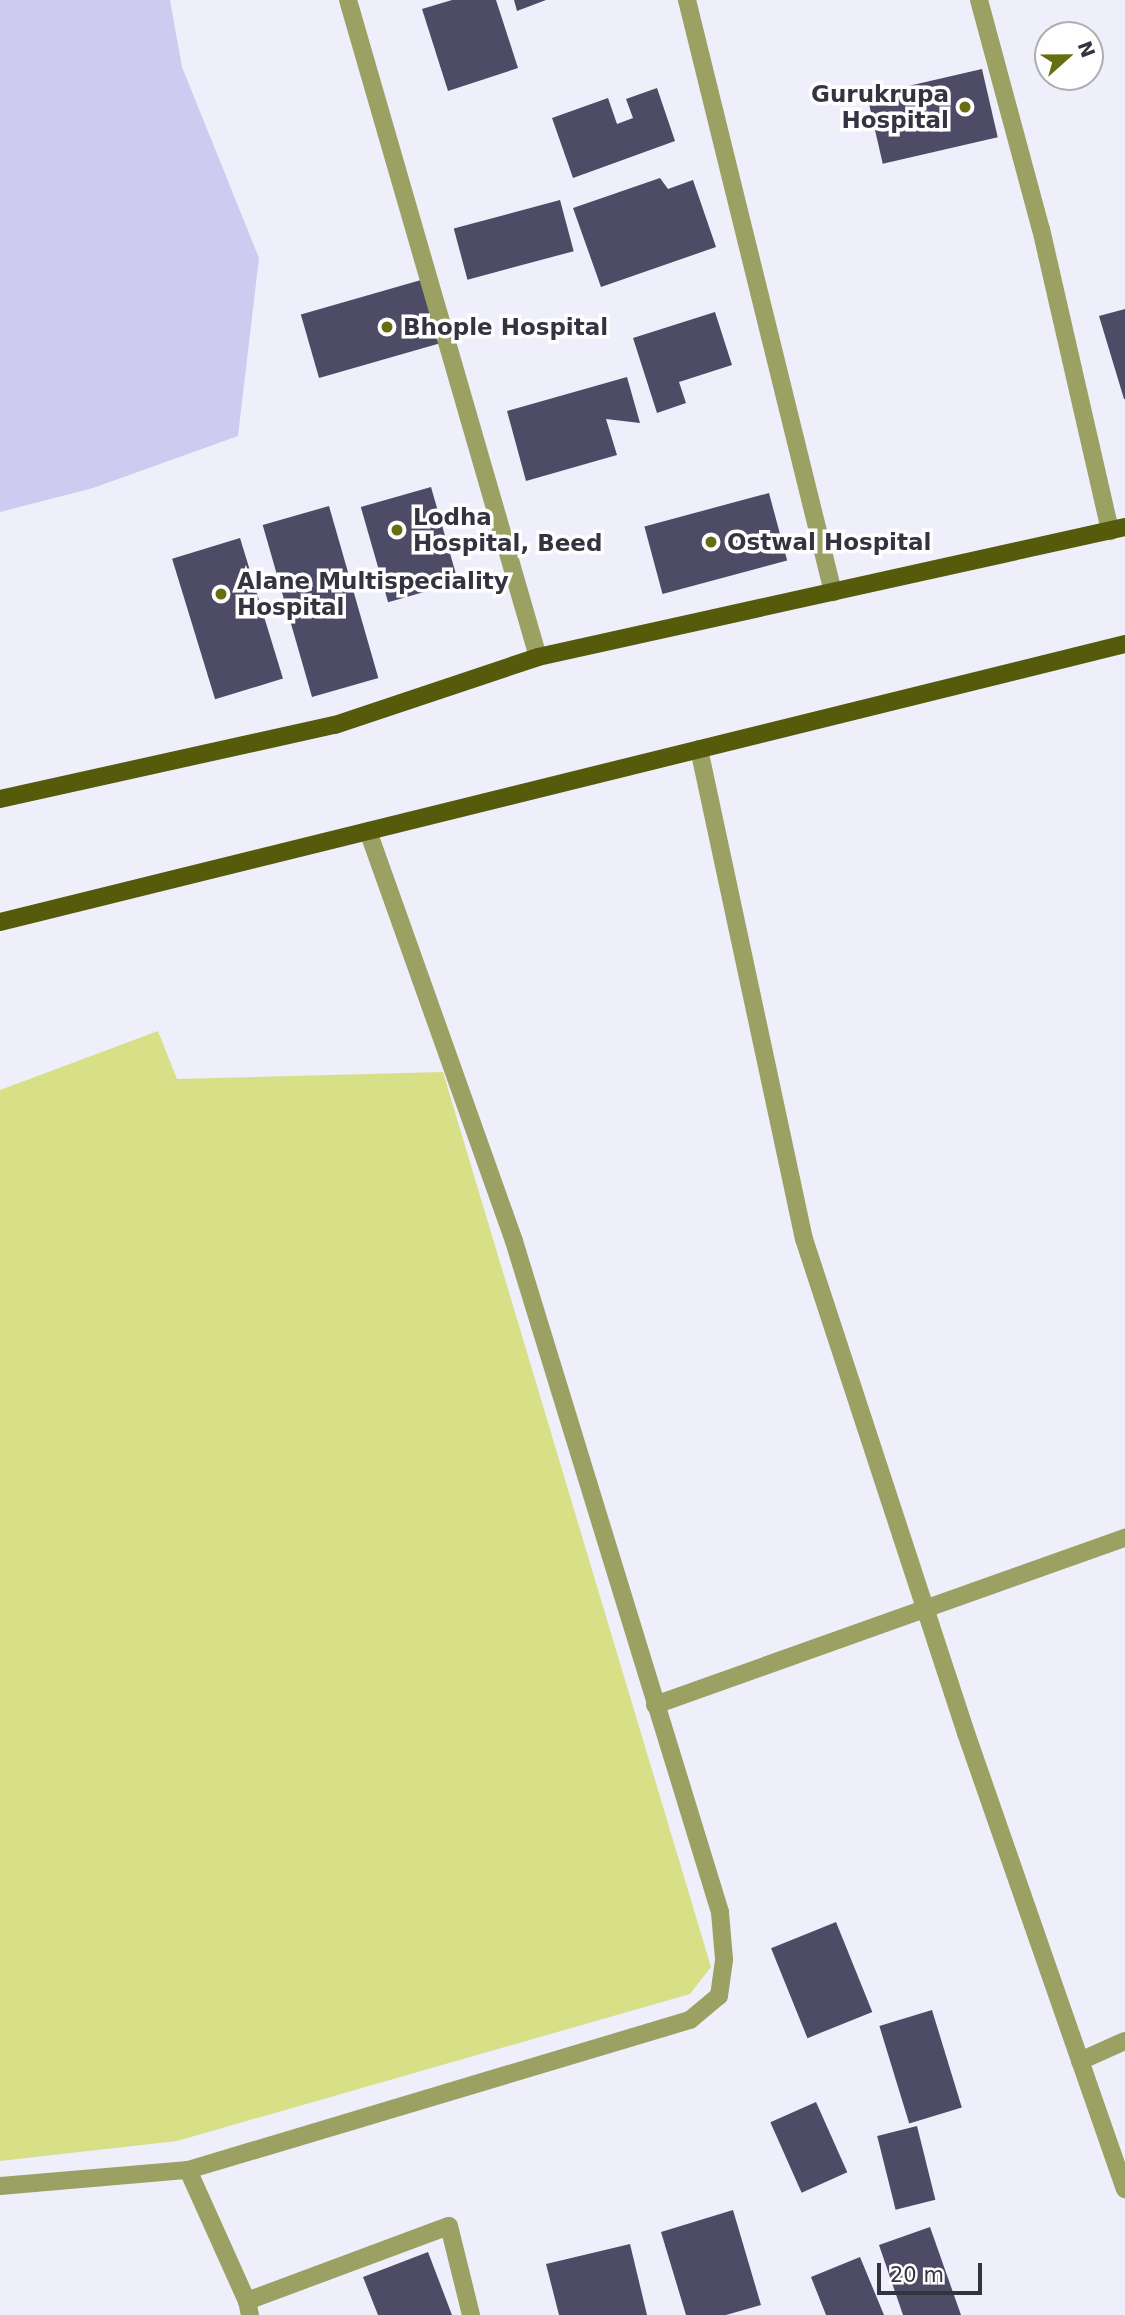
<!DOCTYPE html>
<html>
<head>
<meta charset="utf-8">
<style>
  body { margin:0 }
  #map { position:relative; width:1125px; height:2315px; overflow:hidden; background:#efeffc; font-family:"DejaVu Sans",sans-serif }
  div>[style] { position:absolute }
  .green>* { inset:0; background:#d7df87 }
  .water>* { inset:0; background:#cdcbf0 }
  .building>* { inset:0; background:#4d4b66; transform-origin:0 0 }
  .street>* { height:18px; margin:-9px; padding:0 9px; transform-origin:9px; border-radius:9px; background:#9ba163 }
  .primary>* { height:18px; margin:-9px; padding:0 9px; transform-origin:9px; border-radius:9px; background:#565a0b }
  .dots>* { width:19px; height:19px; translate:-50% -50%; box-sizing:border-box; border:4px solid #fefefe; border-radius:50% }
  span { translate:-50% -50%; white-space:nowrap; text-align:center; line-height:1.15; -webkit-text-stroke:7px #fefefe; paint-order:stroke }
  .poi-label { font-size:23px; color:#343340; font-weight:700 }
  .right { translate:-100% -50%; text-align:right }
  .left { translate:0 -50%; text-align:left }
  .north { position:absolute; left:1034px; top:21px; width:70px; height:70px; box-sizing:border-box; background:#fefefe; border:2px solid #adadb2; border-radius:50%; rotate:69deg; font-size:19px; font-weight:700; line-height:28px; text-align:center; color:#343340 }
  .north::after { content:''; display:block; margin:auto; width:24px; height:32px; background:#676d11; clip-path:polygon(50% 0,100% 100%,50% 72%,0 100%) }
  .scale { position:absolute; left:877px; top:2263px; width:105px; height:32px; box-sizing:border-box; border:4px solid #343340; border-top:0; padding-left:9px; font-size:21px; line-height:24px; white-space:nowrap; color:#343340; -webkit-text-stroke:5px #fefefe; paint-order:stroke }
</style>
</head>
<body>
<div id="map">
  <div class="green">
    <i style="clip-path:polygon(158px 1031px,177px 1079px,443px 1072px,711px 1967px,690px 1994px,177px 2141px,0 2161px,0 1090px)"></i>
  </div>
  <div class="water">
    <i style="clip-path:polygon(0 0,170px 0,182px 67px,259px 258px,238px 436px,93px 488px,0 512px)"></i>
  </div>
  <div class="building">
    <i style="clip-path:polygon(452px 0,496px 0,518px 68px,448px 91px,422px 9px)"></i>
    <i style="clip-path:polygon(514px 0,546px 0,517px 11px)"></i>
    <i style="left:982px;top:69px;width:70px;height:118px;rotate:77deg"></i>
    <i style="clip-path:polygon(657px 88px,675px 141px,573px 178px,552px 118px,608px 98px,617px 124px,633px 118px,626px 99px)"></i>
    <i style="clip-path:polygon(660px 178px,668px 189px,693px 180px,716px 247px,601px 287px,573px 208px)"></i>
    <i style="left:560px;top:200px;width:53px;height:110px;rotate:75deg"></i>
    <i style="left:421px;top:280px;width:66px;height:125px;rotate:74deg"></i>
    <i style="clip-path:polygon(1125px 309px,1125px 399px,1124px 399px,1099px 316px)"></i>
    <i style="clip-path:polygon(715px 312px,732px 365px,679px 382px,686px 403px,657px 413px,633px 338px)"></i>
    <i style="clip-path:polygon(627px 377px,640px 423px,606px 419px,617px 455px,526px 481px,507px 411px)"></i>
    <i style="left:431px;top:487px;width:99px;height:73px;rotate:74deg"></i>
    <i style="left:769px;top:493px;width:70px;height:129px;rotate:75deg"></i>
    <i style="left:329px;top:506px;width:179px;height:69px;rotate:74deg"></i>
    <i style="left:240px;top:538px;width:147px;height:71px;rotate:73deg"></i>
    <i style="left:836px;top:1922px;width:97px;height:70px;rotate:68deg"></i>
    <i style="left:932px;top:2010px;width:102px;height:55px;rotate:73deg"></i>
    <i style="left:816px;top:2102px;width:77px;height:50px;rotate:66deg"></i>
    <i style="left:917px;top:2126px;width:76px;height:41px;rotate:76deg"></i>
    <i style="clip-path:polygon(733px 2210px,761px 2305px,726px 2315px,686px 2315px,661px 2232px)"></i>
    <i style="clip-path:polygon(930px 2227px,961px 2315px,903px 2315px,879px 2245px)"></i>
    <i style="clip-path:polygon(630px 2244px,647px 2315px,559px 2315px,546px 2264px)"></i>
    <i style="clip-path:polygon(428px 2252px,452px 2315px,378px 2315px,363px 2277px)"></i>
    <i style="clip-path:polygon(860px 2257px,884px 2315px,826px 2315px,811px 2277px)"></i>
  </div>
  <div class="street">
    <i style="left:348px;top:0;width:684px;rotate:73.87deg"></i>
    <i style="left:687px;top:0;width:610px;rotate:76.15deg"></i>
    <i style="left:979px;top:0;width:237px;rotate:74.9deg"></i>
    <i style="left:1041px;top:229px;width:310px;rotate:77.1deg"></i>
    <i style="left:699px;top:749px;width:501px;rotate:77.91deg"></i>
    <i style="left:804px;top:1239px;width:520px;rotate:71.84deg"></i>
    <i style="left:966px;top:1733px;width:483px;rotate:70.8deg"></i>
    <i style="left:655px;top:1705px;width:499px;rotate:-19.6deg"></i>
    <i style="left:1080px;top:2061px;width:49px;rotate:-24deg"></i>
    <i style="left:188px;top:2170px;width:144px;rotate:65.8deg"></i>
    <i style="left:247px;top:2301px;width:14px;rotate:78deg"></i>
    <i style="left:0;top:2186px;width:189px;rotate:-4.9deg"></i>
    <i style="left:188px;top:2170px;width:524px;rotate:-16.64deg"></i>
    <i style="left:690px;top:2020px;width:38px;rotate:-40deg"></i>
    <i style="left:719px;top:1996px;width:37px;rotate:-82deg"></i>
    <i style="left:724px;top:1959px;width:47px;rotate:-94.9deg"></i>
    <i style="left:720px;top:1912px;width:702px;rotate:-107.07deg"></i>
    <i style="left:514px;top:1241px;width:435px;rotate:-109.6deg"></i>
    <i style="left:247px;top:2301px;width:215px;rotate:-20.4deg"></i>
    <i style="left:449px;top:2226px;width:92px;rotate:76.1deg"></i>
  </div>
  <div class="primary">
    <i style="left:0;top:799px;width:343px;rotate:-12.5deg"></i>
    <i style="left:335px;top:725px;width:214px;rotate:-18.5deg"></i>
    <i style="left:538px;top:657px;width:601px;rotate:-12.49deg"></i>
    <i style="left:0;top:922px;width:1159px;rotate:-13.88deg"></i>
  </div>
  <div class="dots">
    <i style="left:965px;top:107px;background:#676d11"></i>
    <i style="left:387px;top:327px;background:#676d11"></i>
    <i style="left:397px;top:530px;background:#676d11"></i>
    <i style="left:711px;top:542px;background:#676d11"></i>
    <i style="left:221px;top:594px;background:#676d11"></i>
  </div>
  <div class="poi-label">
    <span class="right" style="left:949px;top:107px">Gurukrupa<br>Hospital</span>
    <span class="left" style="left:403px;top:327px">Bhople Hospital</span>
    <span class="left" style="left:413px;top:530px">Lodha<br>Hospital, Beed</span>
    <span class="left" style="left:727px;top:542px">Ostwal Hospital</span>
    <span class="left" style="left:237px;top:594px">Alane Multispeciality<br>Hospital</span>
  </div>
  <div class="north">N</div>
  <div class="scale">20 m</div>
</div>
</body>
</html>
